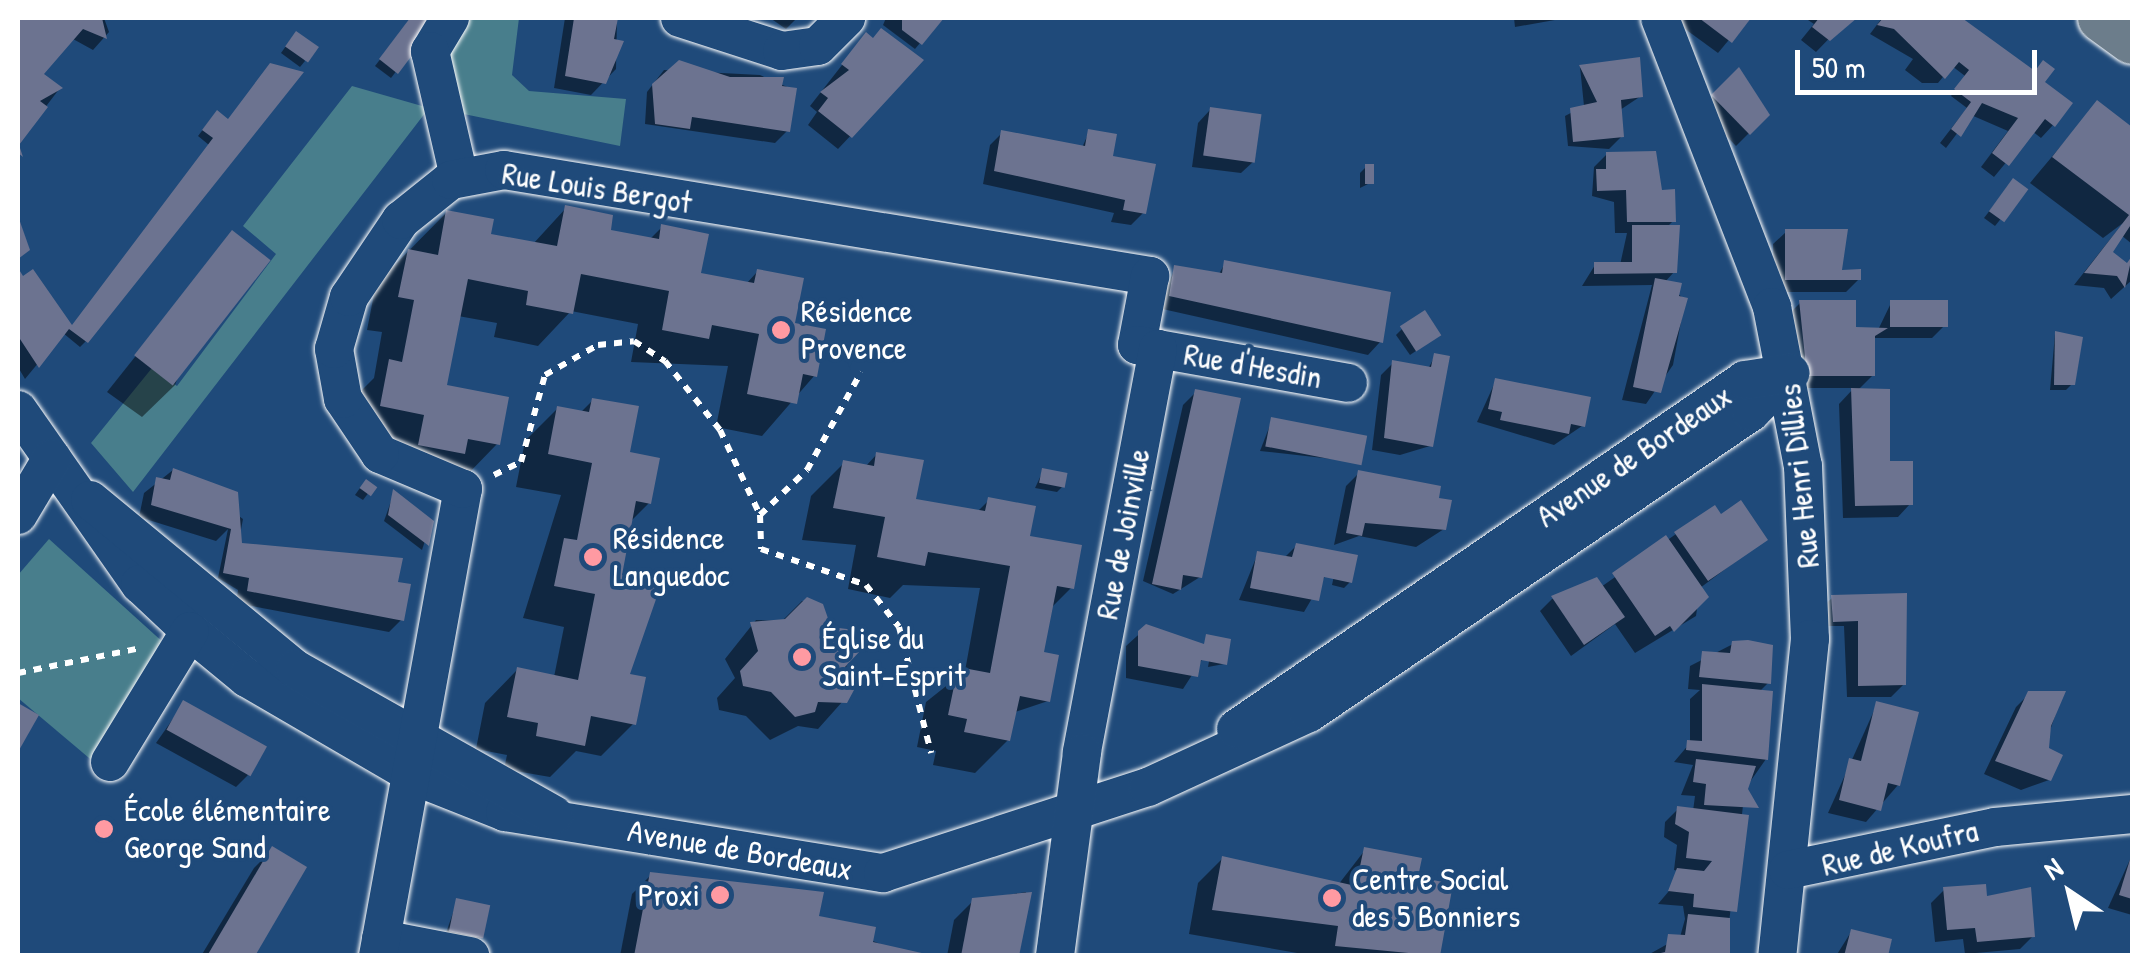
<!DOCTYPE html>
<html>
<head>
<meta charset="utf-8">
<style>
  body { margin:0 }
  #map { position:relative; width:2150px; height:973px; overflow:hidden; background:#1f4a7a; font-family:"Patrick Hand",sans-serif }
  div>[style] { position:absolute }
  .green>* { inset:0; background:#487e8c }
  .shadow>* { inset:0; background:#0007 }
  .building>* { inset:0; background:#6c7390; transform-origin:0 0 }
  .path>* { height:6px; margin-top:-3px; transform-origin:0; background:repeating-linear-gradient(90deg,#fff 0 8px,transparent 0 16px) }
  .roads { filter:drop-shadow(0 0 2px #fff) drop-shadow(0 0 2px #fff) }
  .minor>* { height:38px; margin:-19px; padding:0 19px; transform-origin:19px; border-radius:19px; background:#1f4a7a }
  .major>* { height:48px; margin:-24px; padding:0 24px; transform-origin:24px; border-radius:24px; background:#6c7d8b }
  .dots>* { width:28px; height:28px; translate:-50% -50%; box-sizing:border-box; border:5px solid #1f4a7a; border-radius:50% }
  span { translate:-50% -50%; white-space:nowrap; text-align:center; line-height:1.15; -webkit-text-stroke:8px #1f4a7a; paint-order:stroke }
  .street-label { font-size:32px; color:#fff }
  .poi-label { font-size:32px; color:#fff }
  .left { translate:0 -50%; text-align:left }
  .right { translate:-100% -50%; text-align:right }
  .frame { position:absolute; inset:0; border:20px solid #fff; pointer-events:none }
  .north { position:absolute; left:2020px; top:843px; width:100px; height:100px; -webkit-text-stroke:8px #1f4a7a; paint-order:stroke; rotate:325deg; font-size:28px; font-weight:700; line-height:40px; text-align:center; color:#fff }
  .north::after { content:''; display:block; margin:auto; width:35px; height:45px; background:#fff; clip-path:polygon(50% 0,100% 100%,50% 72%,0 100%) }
  .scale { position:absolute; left:1795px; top:50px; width:242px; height:45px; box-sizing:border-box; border:5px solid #fff; border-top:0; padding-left:12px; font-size:30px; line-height:35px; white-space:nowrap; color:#fff; -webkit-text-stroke:8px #1f4a7a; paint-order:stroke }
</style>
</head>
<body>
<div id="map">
  <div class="green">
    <i style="clip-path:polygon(468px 18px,519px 18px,512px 75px,529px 91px,626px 99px,620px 146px,454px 112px,443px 50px)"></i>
    <i style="clip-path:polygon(352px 86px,429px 108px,133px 492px,91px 443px,152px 368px,177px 386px,276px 254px,243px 226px)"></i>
    <i style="clip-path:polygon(49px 539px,165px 644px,95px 763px,18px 698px,18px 575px)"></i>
  </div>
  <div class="shadow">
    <i style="clip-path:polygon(19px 18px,104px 18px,109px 32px,93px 50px,73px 39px,40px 74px,60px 88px,18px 143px)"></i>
    <i style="clip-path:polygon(412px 18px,437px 18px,391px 78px,375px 66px)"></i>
    <i style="clip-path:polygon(565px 18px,617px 18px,616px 69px,591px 95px,554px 88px)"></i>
    <i style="clip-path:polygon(770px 18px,797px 18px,786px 29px)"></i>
    <i style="clip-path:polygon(886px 18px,941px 18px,915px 49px,883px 25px)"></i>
    <i style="clip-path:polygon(1514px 18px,1566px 18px,1515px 27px)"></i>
    <i style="clip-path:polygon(1670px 18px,1747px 18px,1718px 53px)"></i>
    <i style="clip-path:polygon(1805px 18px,1849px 18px,1816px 52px,1801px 40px,1814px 24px)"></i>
    <i style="clip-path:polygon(1882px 18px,1958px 18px,2042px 82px,2053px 125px,2041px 138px,2032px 131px,1994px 177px,1981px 167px,2008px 131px,1971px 115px,1946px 148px,1940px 143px,1967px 108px,1951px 96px,1965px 76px,1952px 66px,1938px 83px,1922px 83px,1905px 70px,1913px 59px,1870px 34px)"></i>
    <i style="clip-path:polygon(291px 39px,305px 61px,300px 67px,281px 53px)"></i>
    <i style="clip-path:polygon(860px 42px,921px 61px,838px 149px,808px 125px,817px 112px,810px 106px)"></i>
    <i style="clip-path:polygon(1580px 67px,1641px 96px,1620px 110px,1622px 136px,1609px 149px,1568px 146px,1565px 116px,1584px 106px)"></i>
    <i style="clip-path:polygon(664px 70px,760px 75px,794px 90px,788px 130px,775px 143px,645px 124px,647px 92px)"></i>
    <i style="clip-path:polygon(1738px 71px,1767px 115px,1736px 146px,1700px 109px)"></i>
    <i style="clip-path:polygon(2097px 103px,2132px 130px,2132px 244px,2121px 235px,2109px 253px,2126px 266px,2132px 257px,2132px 280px,2111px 299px,2104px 288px,2074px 285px,2123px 223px,2103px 238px,2030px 183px)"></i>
    <i style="clip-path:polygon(1210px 110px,1254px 161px,1241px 173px,1192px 167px,1198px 123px)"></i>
    <i style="clip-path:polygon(211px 119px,227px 121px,86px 341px,80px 347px,63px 333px,25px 379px,18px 367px,18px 273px,71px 329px,209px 145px,198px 136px)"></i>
    <i style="clip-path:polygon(1089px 132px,1144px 212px,1131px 225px,1111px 222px,1114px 213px,983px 184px,990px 145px,1002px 133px,1081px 150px)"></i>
    <i style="clip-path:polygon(1607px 154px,1660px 192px,1673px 221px,1666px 228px,1674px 272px,1665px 282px,1685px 300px,1673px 365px,1646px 404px,1622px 400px,1652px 285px,1582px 286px,1595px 265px,1620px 265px,1627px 233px,1615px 233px,1614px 202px,1592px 196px,1594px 167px)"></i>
    <i style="clip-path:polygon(1366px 167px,1372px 182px,1360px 188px,1360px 173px)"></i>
    <i style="clip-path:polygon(2008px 187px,2024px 190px,1995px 226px,1984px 218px)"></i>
    <i style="clip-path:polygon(566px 208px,608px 232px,649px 240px,662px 227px,698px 275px,746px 284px,757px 272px,814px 376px,762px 436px,716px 427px,728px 366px,631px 362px,638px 324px,571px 311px,538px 346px,494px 337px,497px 323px,458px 316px,444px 387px,497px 444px,465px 477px,430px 486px,387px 477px,393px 447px,357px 395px,374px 378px,382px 332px,367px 330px,376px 284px,447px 212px,488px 236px,533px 244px)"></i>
    <i style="clip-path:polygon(1786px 232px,1839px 272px,1859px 279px,1846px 292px,1774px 292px,1773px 244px)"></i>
    <i style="clip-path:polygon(233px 234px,175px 385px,142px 417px,107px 392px)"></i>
    <i style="clip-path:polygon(1225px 263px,1380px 342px,1368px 355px,1158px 308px,1175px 268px,1218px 276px)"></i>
    <i style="clip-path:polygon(1800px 303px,1854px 329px,1878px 330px,1891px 303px,1945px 325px,1932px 338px,1874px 338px,1873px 375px,1857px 391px,1910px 504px,1898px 517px,1843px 518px,1839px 404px,1854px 388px,1795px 388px,1788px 315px)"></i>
    <i style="clip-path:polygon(1402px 329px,1432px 340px,1410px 355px,1396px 335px)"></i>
    <i style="clip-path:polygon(2055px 334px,2072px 384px,2066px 390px,2050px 390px)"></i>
    <i style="clip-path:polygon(1435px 356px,1430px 446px,1400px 455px,1372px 450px,1381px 375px,1393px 363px,1428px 369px)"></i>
    <i style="clip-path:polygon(1496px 380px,1582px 426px,1554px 445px,1477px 422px)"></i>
    <i style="clip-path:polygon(1196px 392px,1200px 577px,1173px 594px,1143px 581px,1183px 405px)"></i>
    <i style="clip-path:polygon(593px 400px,649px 503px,630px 522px,619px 577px,634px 723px,601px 756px,576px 751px,550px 777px,504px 769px,507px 755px,476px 749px,485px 703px,517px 670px,554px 677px,564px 627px,523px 618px,561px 495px,516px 487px,525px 441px,558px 408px,580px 413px)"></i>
    <i style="clip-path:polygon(1272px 420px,1359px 462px,1260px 451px)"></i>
    <i style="clip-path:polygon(877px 454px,913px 501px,977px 512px,989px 500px,1071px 588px,1049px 610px,1041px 654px,1048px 701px,1015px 712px,1008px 740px,975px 773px,933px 765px,936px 751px,917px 747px,926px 702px,965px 671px,980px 588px,903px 585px,890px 598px,848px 589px,856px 545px,802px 540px,811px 496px,844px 463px,865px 467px)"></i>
    <i style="clip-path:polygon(173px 470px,243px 519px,237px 551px,396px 581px,402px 619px,389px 632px,236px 603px,238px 590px,218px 578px,228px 529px,216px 541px,139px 517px,144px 493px)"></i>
    <i style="clip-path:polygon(1043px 471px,1063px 486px,1057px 492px,1035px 488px)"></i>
    <i style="clip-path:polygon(1359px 473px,1436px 500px,1444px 529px,1416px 547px,1359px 536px,1334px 545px,1346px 486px)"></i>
    <i style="clip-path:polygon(373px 487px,363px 500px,355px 495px,360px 488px)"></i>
    <i style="clip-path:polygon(394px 493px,431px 522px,422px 550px,384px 521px)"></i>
    <i style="clip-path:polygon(1721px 517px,1764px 540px,1700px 588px,1696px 616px,1635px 653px,1615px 624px,1571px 656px,1540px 611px,1552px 599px,1596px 580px,1601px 587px,1676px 534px)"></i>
    <i style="clip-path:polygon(1296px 546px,1338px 554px,1304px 612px,1239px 600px,1258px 553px,1284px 558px)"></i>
    <i style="clip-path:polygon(1337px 562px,1350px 582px,1344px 588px,1332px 585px)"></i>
    <i style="clip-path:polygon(1904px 596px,1904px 684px,1891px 697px,1847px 697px,1844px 626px,1828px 626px,1819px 610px,1832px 598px)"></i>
    <i style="clip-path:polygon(802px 601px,815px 601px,830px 629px,857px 637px,844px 673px,851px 692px,818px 729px,798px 726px,770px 740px,746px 716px,719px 710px,717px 698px,735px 678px,725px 659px,756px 620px,782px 621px)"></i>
    <i style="clip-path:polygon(1147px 627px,1199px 645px,1228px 641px,1224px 664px,1208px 667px,1212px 644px,1183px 689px,1126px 678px,1126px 646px)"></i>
    <i style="clip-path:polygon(1733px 644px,1768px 683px,1759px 692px,1766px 759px,1745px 789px,1725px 956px,1646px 956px,1680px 937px,1685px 919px,1683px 906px,1658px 904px,1685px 872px,1674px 870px,1677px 845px,1664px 837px,1665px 822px,1678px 809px,1693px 811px,1695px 796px,1681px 795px,1693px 765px,1674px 762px,1690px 743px,1690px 699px,1700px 690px,1688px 689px,1690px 666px)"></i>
    <i style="clip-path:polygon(2063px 693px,2039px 762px,2049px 780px,2021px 790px,1984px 774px,2016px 707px,2029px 694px)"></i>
    <i style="clip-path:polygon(184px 703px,248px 775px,236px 787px,156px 743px)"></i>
    <i style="clip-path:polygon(1877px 704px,1898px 785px,1866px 822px,1828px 813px)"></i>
    <i style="clip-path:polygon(273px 849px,252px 956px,201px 956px,254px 868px)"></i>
    <i style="clip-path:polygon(1365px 850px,1415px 879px,1437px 956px,1314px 956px,1189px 934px,1198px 883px,1223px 858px,1338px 885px)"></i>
    <i style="clip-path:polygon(2132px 855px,2132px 915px,2108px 908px)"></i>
    <i style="clip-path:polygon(651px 875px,816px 918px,910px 956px,620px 956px,632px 894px)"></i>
    <i style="clip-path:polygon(1944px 890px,1985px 900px,2033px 936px,2020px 949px,1965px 954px,1963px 939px,1935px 942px,1931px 903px)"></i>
    <i style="clip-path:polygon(1026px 892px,1015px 956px,947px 956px,954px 920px,973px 901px)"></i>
    <i style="clip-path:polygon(457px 901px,481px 937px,475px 943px,445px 936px)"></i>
    <i style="clip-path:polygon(1851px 932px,1886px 956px,1836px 956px)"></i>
  </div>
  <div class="building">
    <i style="clip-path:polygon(102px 18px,107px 39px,83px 29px,44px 74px,63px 88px,40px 101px,48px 107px,19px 145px,23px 157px,18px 153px,18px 20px)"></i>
    <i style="clip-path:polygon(410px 18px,440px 18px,398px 74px,379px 59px)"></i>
    <i style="clip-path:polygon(574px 18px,618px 18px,614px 39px,624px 41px,606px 84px,565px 76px)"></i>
    <i style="clip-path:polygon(902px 18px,944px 18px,922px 45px,902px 30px)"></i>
    <i style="clip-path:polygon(1699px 18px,1751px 18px,1732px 43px)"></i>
    <i style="clip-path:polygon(1819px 18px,1857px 18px,1830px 41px,1812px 27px)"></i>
    <i style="clip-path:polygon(1883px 18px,1962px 18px,2035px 71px,2043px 60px,2055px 69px,2045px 82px,2073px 103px,2055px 127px,2045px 119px,2009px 166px,1992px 153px,2018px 118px,1982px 103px,1961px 137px,1951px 129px,1971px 102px,1954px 89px,1969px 70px,1959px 62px,1945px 79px,1894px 29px,1877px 25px)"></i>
    <i style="clip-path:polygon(881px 28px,924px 60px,852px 138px,818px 111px,828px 98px,820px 92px,849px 70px,841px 64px,866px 32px,873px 38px)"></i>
    <i style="left:296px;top:31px;width:28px;height:19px;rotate:35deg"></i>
    <i style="clip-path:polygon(1640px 57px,1643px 97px,1621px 100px,1624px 137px,1573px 142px,1570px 108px,1597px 102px,1579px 65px)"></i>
    <i style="clip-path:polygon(679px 60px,730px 77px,784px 77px,782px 86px,797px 88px,790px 132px,692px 117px,690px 129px,655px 124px,652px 84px)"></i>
    <i style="clip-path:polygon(270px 63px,304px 72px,88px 343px,69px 329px,39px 368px,18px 336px,18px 268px,23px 276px,33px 269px,72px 325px,213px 138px,202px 130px,217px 110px,228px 119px)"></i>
    <i style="clip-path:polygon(1739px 67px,1770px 115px,1750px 135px,1711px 95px)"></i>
    <i style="clip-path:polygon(2097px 100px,2132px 127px,2132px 223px,2113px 252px,2127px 263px,2132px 256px,2125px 288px,2117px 276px,2084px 273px,2129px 215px,2052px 157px)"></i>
    <i style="left:1210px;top:107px;width:52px;height:49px;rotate:8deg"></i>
    <i style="clip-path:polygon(1088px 129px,1117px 134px,1113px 156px,1156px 164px,1146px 214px,1123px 210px,1125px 200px,994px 171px,1001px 130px,1085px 146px)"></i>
    <i style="clip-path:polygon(1656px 151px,1662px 190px,1675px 189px,1676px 222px,1627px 222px,1626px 190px,1597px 191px,1596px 169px,1606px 169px,1606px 152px)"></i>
    <i style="left:1365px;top:164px;width:9px;height:20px"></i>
    <i style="left:2013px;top:178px;width:19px;height:41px;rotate:36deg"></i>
    <i style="clip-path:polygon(565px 205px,613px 215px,611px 230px,659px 239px,661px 224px,709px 234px,701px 273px,754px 283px,757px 269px,804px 278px,795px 323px,826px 329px,817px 377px,803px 374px,797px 404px,747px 394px,759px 334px,712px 325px,709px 339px,662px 330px,669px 291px,581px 274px,573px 314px,526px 305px,528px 291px,468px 279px,447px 385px,509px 397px,500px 445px,468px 439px,465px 454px,418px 445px,424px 415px,380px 406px,389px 359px,402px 362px,414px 300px,398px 297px,408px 249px,438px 255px,446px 210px,494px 219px,491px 234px,557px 246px)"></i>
    <i style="clip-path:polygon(18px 216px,30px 250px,18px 259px)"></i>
    <i style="clip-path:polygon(1632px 225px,1680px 225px,1677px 273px,1594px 274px,1594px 262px,1632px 262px)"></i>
    <i style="clip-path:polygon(1785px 229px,1848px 229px,1842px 270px,1861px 269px,1861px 280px,1785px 280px)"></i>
    <i style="left:232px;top:230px;width:49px;height:159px;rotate:38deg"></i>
    <i style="clip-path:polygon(1224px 260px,1391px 292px,1383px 343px,1169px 296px,1174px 265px,1222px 273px)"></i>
    <i style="clip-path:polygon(1655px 278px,1682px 283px,1679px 296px,1688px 298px,1661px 393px,1633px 387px)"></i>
    <i style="clip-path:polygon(1799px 300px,1856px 300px,1856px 327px,1888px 328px,1875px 336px,1875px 376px,1807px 376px)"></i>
    <i style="left:1890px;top:300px;width:58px;height:27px"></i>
    <i style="left:1425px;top:310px;width:30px;height:30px;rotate:57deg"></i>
    <i style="clip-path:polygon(2055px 331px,2083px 337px,2075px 385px,2054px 385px)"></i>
    <i style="clip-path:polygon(1434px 353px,1450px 356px,1433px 447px,1384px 438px,1392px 360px,1431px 367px)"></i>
    <i style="clip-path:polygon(1495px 378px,1591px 397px,1585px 427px,1571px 424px,1569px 434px,1500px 420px,1502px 412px,1488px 409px)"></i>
    <i style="clip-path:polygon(1851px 388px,1890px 389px,1890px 461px,1913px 461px,1913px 505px,1855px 506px)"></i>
    <i style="clip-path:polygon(1195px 389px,1241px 398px,1202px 578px,1183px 575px,1181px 590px,1152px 584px)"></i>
    <i style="clip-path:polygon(592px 398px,639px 406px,630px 452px,660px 458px,651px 504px,636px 501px,622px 575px,662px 582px,630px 674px,646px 677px,636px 725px,591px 716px,585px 746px,536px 736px,538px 723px,507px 717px,517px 667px,578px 680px,595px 594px,554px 586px,564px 538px,577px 540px,592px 463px,548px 454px,557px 406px,589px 412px)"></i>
    <i style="left:1271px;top:417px;width:98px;height:30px;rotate:11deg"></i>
    <i style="clip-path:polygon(876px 452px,924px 460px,916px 499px,985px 511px,988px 497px,1036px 506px,1030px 536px,1082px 545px,1074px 589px,1057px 586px,1044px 652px,1059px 655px,1050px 702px,1020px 696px,1010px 741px,964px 732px,967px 719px,948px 715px,958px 667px,990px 673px,1010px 566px,928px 552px,925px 566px,877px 557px,885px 517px,833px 508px,843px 460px,874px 466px)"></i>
    <i style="clip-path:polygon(173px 468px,238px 492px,242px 543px,403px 558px,398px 582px,411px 584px,404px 621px,247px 591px,249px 578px,223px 573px,231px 529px,151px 505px,156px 477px,170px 480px)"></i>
    <i style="left:1042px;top:468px;width:26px;height:15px;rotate:11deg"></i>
    <i style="clip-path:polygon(1358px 470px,1441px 486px,1439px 498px,1452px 500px,1446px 530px,1365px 523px,1362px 536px,1346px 533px)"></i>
    <i style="left:366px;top:479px;width:14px;height:11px;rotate:36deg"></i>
    <i style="clip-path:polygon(393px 489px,434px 521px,429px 546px,388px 515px)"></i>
    <i style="clip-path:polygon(1741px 500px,1768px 540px,1708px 581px,1674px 532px,1715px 505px,1721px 514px)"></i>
    <i style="clip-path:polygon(1666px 535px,1709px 597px,1674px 632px,1670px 626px,1655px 636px,1612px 573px)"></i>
    <i style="clip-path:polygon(1296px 543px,1358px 555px,1352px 583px,1324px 577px,1319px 601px,1250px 588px,1257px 551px,1292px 557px)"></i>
    <i style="clip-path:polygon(1597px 577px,1625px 617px,1584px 645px,1551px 596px)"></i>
    <i style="clip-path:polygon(1907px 593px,1906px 685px,1858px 686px,1858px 621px,1833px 622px,1831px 595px)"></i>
    <i style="clip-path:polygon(807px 597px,823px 604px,831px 627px,855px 630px,861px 650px,845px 667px,854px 690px,847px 703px,818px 702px,815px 712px,795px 717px,771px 692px,743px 686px,740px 671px,758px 651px,750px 622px,785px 619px)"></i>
    <i style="clip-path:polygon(1146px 624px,1204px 644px,1206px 634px,1231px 639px,1227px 665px,1201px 660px,1198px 677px,1138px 666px,1138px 631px)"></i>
    <i style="clip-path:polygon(1748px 640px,1773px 645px,1771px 684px,1699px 677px,1702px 651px,1730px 653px,1732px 641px)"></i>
    <i style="clip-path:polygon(1702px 684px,1773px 691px,1768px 760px,1686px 750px,1687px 740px,1702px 741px)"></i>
    <i style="clip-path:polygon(2028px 691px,2066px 691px,2051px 726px,2049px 748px,2063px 755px,2051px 781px,1995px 761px)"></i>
    <i style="left:183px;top:700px;width:96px;height:34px;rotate:29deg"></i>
    <i style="clip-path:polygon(1876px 701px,1919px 712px,1900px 786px,1888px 783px,1881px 811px,1839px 800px,1849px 758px,1861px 761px)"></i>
    <i style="clip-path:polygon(18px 703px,39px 715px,18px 752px)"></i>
    <i style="clip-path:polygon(1696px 759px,1756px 766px,1748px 789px,1759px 808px,1704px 805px,1706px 784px,1693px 782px)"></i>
    <i style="clip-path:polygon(1677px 806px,1749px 815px,1737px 912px,1693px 907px,1694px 894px,1668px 891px,1677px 868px,1704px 871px,1712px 861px,1686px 858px,1689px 832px,1675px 824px)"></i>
    <i style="clip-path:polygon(272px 846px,307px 867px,255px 956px,207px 956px)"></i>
    <i style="clip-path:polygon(1364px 847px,1422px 858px,1418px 877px,1453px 884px,1440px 956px,1335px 946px,1338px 926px,1212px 910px,1222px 856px,1356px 886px)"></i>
    <i style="clip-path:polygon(2132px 853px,2132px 899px,2119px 895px)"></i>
    <i style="clip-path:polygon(650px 872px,824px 892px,819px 916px,876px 927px,873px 942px,935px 956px,634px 956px)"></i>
    <i style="clip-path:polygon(1986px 884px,1987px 896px,2031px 887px,2035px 937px,1977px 942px,1975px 928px,1947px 930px,1943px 887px)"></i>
    <i style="clip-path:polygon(1032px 892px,1019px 956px,961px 956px,972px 898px)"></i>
    <i style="left:456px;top:898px;width:35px;height:34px;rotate:12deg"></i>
    <i style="clip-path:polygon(1688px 914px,1730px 918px,1730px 956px,1648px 956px,1665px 952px,1668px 934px,1685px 935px)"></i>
    <i style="clip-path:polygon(1851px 929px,1892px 939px,1888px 956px,1844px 956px)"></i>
  </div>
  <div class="path">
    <i style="left:494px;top:475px;width:30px;rotate:-26deg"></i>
    <i style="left:521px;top:462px;width:90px;rotate:-74.6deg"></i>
    <i style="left:545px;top:375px;width:61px;rotate:-29.5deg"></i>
    <i style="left:598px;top:345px;width:36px;rotate:-6deg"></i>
    <i style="left:634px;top:341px;width:37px;rotate:33deg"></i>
    <i style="left:665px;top:361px;width:88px;rotate:51.4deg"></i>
    <i style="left:720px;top:430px;width:94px;rotate:64.8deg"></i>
    <i style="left:760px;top:515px;width:65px;rotate:-43.8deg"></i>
    <i style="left:807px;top:470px;width:112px;rotate:-61.1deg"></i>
    <i style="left:760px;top:515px;width:34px;rotate:88deg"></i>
    <i style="left:761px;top:549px;width:111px;rotate:18.9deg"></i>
    <i style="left:866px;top:585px;width:53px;rotate:51.8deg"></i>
    <i style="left:899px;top:627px;width:130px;rotate:75.7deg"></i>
    <i style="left:18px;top:673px;width:126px;rotate:-11.5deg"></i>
  </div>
  <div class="roads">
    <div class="minor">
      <i style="left:450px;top:18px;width:39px;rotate:121deg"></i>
      <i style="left:430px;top:51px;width:129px;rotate:77deg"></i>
      <i style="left:680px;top:18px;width:107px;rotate:17.9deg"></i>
      <i style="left:782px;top:51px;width:36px;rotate:-8deg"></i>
      <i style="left:818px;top:46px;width:40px;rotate:-45deg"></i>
      <i style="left:1660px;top:18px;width:310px;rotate:68.8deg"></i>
      <i style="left:1772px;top:307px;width:162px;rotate:79deg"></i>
      <i style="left:1803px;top:466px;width:173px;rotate:87.7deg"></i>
      <i style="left:1810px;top:639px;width:319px;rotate:95.9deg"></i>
      <i style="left:1158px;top:349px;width:193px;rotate:10.1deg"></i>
      <i style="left:18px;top:410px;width:213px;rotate:55deg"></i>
      <i style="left:140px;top:584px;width:69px;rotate:43.2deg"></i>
      <i style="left:190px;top:631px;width:74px;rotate:39.5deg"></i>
      <i style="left:247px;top:678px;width:197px;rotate:30.2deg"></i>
      <i style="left:417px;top:777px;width:95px;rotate:21.7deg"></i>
      <i style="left:505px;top:812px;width:383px;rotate:9.2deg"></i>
      <i style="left:883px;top:873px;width:279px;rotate:-18deg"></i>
      <i style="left:1148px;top:787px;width:177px;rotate:-24.7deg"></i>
      <i style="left:1309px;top:713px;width:535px;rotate:-34.25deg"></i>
      <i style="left:1751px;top:412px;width:55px;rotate:-45deg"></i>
      <i style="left:90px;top:500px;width:266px;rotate:39.5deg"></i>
      <i style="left:295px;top:669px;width:297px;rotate:29.4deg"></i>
      <i style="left:18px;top:515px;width:66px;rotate:-59.2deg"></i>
      <i style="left:1236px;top:729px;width:617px;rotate:-34.44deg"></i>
      <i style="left:1745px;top:380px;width:46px;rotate:-8.8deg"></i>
      <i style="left:110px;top:762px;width:153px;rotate:-58.6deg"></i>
      <i style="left:1788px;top:870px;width:211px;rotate:-11.7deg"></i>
      <i style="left:1995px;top:827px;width:138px;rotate:-5.4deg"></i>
      <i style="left:381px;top:939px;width:91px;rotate:10.8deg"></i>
      <i style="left:378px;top:956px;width:475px;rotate:-79.7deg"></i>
      <i style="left:463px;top:489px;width:90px;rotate:-157.1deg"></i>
      <i style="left:380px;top:454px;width:66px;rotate:-123.9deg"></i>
      <i style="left:343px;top:399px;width:51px;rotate:-100.2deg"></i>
      <i style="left:334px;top:349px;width:54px;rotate:-73.9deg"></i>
      <i style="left:349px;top:297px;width:93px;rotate:-56deg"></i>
      <i style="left:401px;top:220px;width:64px;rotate:-38.7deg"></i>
      <i style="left:451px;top:180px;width:54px;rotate:-10.7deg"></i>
      <i style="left:504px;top:170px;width:655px;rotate:9.32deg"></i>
      <i style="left:1150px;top:276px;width:70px;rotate:100.7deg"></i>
      <i style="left:1137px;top:345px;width:21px;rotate:11deg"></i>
      <i style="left:1158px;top:349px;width:411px;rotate:100.7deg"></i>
      <i style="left:1082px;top:753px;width:205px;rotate:97.6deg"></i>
    </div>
    <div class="major">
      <i style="left:2102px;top:18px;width:37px;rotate:36deg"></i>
    </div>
  </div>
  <div class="dots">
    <i style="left:781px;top:330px;background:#ff9aa2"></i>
    <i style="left:593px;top:557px;background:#ff9aa2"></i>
    <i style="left:802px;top:657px;background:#ff9aa2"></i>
    <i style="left:104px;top:829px;background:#ff9aa2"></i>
    <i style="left:720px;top:895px;background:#ff9aa2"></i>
    <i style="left:1332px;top:898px;background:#ff9aa2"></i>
  </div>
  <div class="street-label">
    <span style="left:597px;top:188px;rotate:9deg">Rue Louis Bergot</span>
    <span style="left:1253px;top:366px;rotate:10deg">Rue d'Hesdin</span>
    <span style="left:1634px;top:456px;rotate:-34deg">Avenue de Bordeaux</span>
    <span style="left:1799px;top:476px;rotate:-96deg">Rue Henri Dillies</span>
    <span style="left:1123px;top:534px;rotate:-79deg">Rue de Joinville</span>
    <span style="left:1900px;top:848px;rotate:-13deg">Rue de Koufra</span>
    <span style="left:740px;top:850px;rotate:10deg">Avenue de Bordeaux</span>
  </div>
  <div class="poi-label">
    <span class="left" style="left:801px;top:330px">Résidence<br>Provence</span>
    <span class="left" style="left:613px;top:557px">Résidence<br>Languedoc</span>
    <span class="left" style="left:822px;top:657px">Église du<br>Saint-Esprit</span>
    <span class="left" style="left:124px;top:829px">École élémentaire<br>George Sand</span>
    <span class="left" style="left:1352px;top:898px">Centre Social<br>des 5 Bonniers</span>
    <span class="right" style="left:700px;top:895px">Proxi</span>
  </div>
  <div class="frame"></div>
  <div class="north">N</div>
  <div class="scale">50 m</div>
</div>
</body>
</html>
